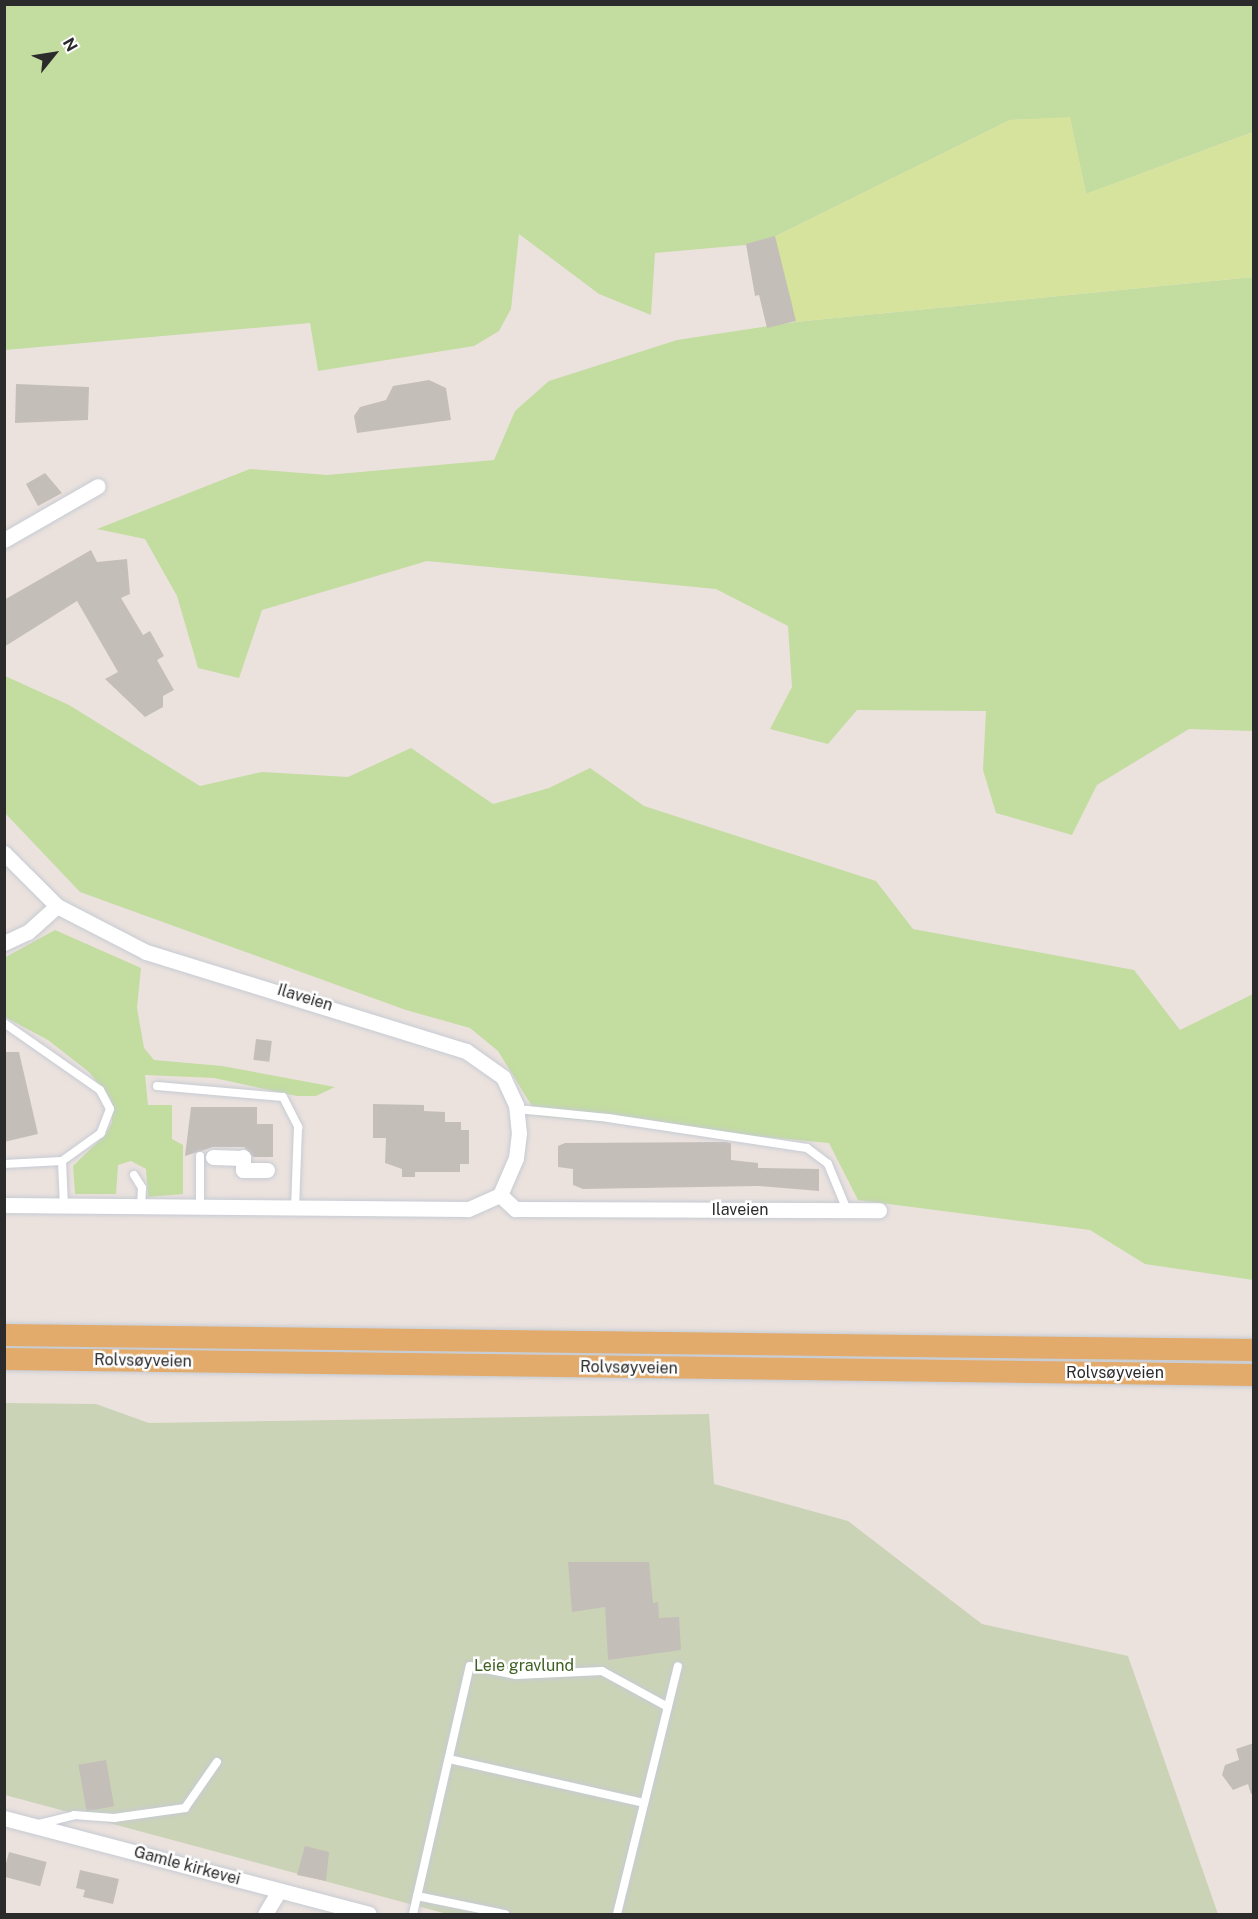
<!DOCTYPE html>
<html>
<head>
<meta charset="utf-8">
<style>
  body { margin:0 }
  #map { position:relative; width:1258px; height:1919px; overflow:hidden; background:#ebe2de; font-family:"Public Sans",sans-serif }
  div>[style] { position:absolute }
  .green>* { inset:0; background:#c3dca0 }
  .cemetery>* { inset:0; background:#cbd3b7 }
  .pitch>* { inset:0; background:#d5e39d }
  .building>* { inset:0; background:#c4beb9; transform-origin:0 0 }
  .roads { filter:drop-shadow(0 0 2px #c6cbd3) drop-shadow(0 0 2px #c6cbd3) }
  .lane>* { height:8px; margin:-4px; padding:0 4px; transform-origin:4px; border-radius:4px; background:#fff }
  .street>* { height:15px; margin:-7.5px; padding:0 7.5px; transform-origin:7.5px; border-radius:7.5px; background:#fff }
  .primary>* { height:22px; margin:-11px; padding:0 11px; transform-origin:11px; border-radius:11px; background:#e3ab6b }
  span { translate:-50% -50%; white-space:nowrap; text-align:center; line-height:1.15; -webkit-text-stroke:5px #fff; paint-order:stroke }
  .street-label { font-size:16px; color:#2b2b2b }
  .park-label { font-size:16px; color:#3d6121 }
  .frame { position:absolute; inset:0; border:6px solid #2b2b2b; pointer-events:none }
  .north { position:absolute; left:24px; top:24px; width:60px; height:60px; -webkit-text-stroke:4px #fff; paint-order:stroke; rotate:60deg; font-size:16px; font-weight:700; line-height:24px; text-align:center; color:#2b2b2b }
  .north::after { content:''; display:block; margin:auto; width:21px; height:27px; background:#2b2b2b; clip-path:polygon(50% 0,100% 100%,50% 72%,0 100%) }
</style>
</head>
<body>
<div id="map">
  <div class="green">
    <i style="clip-path:polygon(5px 5px,1253px 5px,1253px 132px,1086px 194px,1070px 118px,1010px 120px,774px 237px,745px 245px,655px 253px,651px 315px,599px 294px,519px 234px,511px 309px,499px 331px,474px 346px,318px 371px,310px 323px,5px 350px)"></i>
    <i style="clip-path:polygon(1253px 277px,1253px 731px,1189px 729px,1097px 785px,1072px 835px,996px 813px,983px 770px,986px 711px,857px 710px,828px 744px,770px 729px,792px 687px,788px 626px,716px 589px,427px 561px,262px 610px,239px 678px,198px 668px,177px 596px,145px 539px,97px 529px,250px 469px,327px 475px,494px 460px,515px 411px,549px 381px,677px 340px,795px 322px)"></i>
    <i style="clip-path:polygon(5px 676px,69px 705px,200px 786px,262px 772px,348px 777px,411px 748px,493px 804px,549px 788px,590px 768px,644px 806px,876px 881px,913px 929px,1134px 970px,1180px 1030px,1253px 994px,1253px 1280px,1145px 1264px,1090px 1230px,858px 1200px,829px 1143px,538px 1116px,498px 1051px,470px 1028px,406px 1010px,80px 892px,5px 813px)"></i>
    <i style="clip-path:polygon(55px 930px,141px 968px,137px 1008px,144px 1048px,154px 1060px,222px 1066px,335px 1087px,316px 1096px,297px 1096px,214px 1078px,145px 1075px,148px 1105px,172px 1105px,172px 1139px,183px 1145px,183px 1194px,148px 1197px,146px 1169px,131px 1161px,118px 1165px,116px 1194px,75px 1194px,73px 1166px,106px 1134px,112px 1122px,111px 1100px,89px 1072px,48px 1040px,5px 1017px,4px 958px)"></i>
  </div>
  <div class="cemetery">
    <i style="clip-path:polygon(4px 1403px,96px 1404px,149px 1423px,709px 1414px,714px 1484px,848px 1521px,982px 1624px,1128px 1656px,1218px 1914px,447px 1914px,5px 1795px)"></i>
  </div>
  <div class="pitch">
    <i style="clip-path:polygon(1070px 117px,1086px 194px,1253px 132px,1253px 277px,795px 322px,774px 237px,1010px 120px)"></i>
  </div>
  <div class="building">
    <i style="clip-path:polygon(775px 236px,796px 321px,767px 328px,759px 295px,755px 296px,746px 244px)"></i>
    <i style="clip-path:polygon(429px 380px,446px 388px,451px 420px,357px 433px,354px 416px,360px 407px,386px 400px,393px 386px)"></i>
    <i style="clip-path:polygon(16px 384px,89px 387px,88px 420px,15px 423px)"></i>
    <i style="clip-path:polygon(45px 473px,62px 493px,38px 506px,26px 484px)"></i>
    <i style="clip-path:polygon(91px 550px,97px 562px,127px 559px,130px 594px,121px 598px,143px 635px,150px 631px,164px 656px,157px 660px,174px 690px,163px 696px,163px 707px,145px 717px,105px 679px,118px 672px,77px 601px,4px 647px,4px 600px)"></i>
    <i style="left:256px;top:1039px;width:16px;height:21px;rotate:7deg"></i>
    <i style="clip-path:polygon(4px 1052px,19px 1052px,38px 1134px,4px 1142px)"></i>
    <i style="clip-path:polygon(373px 1104px,424px 1105px,424px 1111px,445px 1112px,445px 1122px,461px 1122px,461px 1130px,469px 1130px,469px 1164px,460px 1164px,460px 1172px,415px 1172px,415px 1177px,402px 1177px,402px 1169px,385px 1163px,386px 1138px,373px 1138px)"></i>
    <i style="clip-path:polygon(191px 1107px,257px 1107px,257px 1124px,273px 1124px,273px 1157px,253px 1157px,244px 1147px,213px 1147px,185px 1156px)"></i>
    <i style="clip-path:polygon(726px 1142px,731px 1143px,731px 1160px,758px 1163px,758px 1168px,819px 1169px,819px 1191px,759px 1186px,583px 1189px,573px 1185px,573px 1169px,558px 1167px,558px 1146px,565px 1143px)"></i>
    <i style="clip-path:polygon(568px 1562px,649px 1562px,653px 1603px,658px 1602px,659px 1618px,679px 1617px,681px 1650px,608px 1660px,605px 1607px,572px 1612px)"></i>
    <i style="clip-path:polygon(1254px 1743px,1254px 1794px,1251px 1794px,1248px 1784px,1233px 1790px,1222px 1775px,1225px 1765px,1239px 1760px,1236px 1749px)"></i>
    <i style="left:106px;top:1760px;width:47px;height:28px;rotate:80deg"></i>
    <i style="clip-path:polygon(305px 1846px,329px 1852px,326px 1881px,297px 1875px)"></i>
    <i style="left:9px;top:1852px;width:39px;height:25px;rotate:15deg"></i>
    <i style="clip-path:polygon(80px 1870px,119px 1879px,113px 1904px,83px 1897px,85px 1890px,76px 1888px)"></i>
  </div>
  <div class="roads">
    <div class="lane">
      <i style="left:4px;top:1023px;width:117px;rotate:34.9deg"></i>
      <i style="left:100px;top:1090px;width:21px;rotate:62deg"></i>
      <i style="left:110px;top:1109px;width:26px;rotate:111deg"></i>
      <i style="left:101px;top:1133px;width:48px;rotate:144.3deg"></i>
      <i style="left:62px;top:1161px;width:45px;rotate:87.5deg"></i>
      <i style="left:157px;top:1086px;width:126px;rotate:5deg"></i>
      <i style="left:283px;top:1097px;width:34px;rotate:63deg"></i>
      <i style="left:298px;top:1127px;width:81px;rotate:92.1deg"></i>
      <i style="left:517px;top:1109px;width:91px;rotate:5.6deg"></i>
      <i style="left:608px;top:1118px;width:201px;rotate:8.6deg"></i>
      <i style="left:807px;top:1148px;width:26px;rotate:37deg"></i>
      <i style="left:828px;top:1164px;width:50px;rotate:67.6deg"></i>
      <i style="left:4px;top:1164px;width:58px;rotate:-3deg"></i>
      <i style="left:134px;top:1175px;width:15px;rotate:58deg"></i>
      <i style="left:142px;top:1188px;width:18px;rotate:93deg"></i>
      <i style="left:200px;top:1208px;width:52px;rotate:-90deg"></i>
      <i style="left:449px;top:1759px;width:200px;rotate:12.7deg"></i>
      <i style="left:39px;top:1824px;width:36px;rotate:-14deg"></i>
      <i style="left:74px;top:1815px;width:40px;rotate:4.3deg"></i>
      <i style="left:114px;top:1818px;width:72px;rotate:-8deg"></i>
      <i style="left:185px;top:1808px;width:56px;rotate:-55.2deg"></i>
      <i style="left:417px;top:1896px;width:90px;rotate:11.6deg"></i>
      <i style="left:413px;top:1914px;width:254px;rotate:-77.1deg"></i>
      <i style="left:470px;top:1666px;width:47px;rotate:11.1deg"></i>
      <i style="left:516px;top:1675px;width:86px;rotate:-2.7deg"></i>
      <i style="left:602px;top:1671px;width:75px;rotate:28.6deg"></i>
      <i style="left:617px;top:1914px;width:255px;rotate:-76.2deg"></i>
    </div>
    <div class="street">
      <i style="left:4px;top:540px;width:108px;rotate:-29.9deg"></i>
      <i style="left:4px;top:853px;width:75px;rotate:45deg"></i>
      <i style="left:57px;top:906px;width:100px;rotate:27.3deg"></i>
      <i style="left:146px;top:952px;width:335px;rotate:17.2deg"></i>
      <i style="left:466px;top:1051px;width:45px;rotate:35.1deg"></i>
      <i style="left:503px;top:1077px;width:31px;rotate:65deg"></i>
      <i style="left:516px;top:1105px;width:28px;rotate:84deg"></i>
      <i style="left:519px;top:1133px;width:25px;rotate:97deg"></i>
      <i style="left:516px;top:1158px;width:40px;rotate:113.4deg"></i>
      <i style="left:500px;top:1195px;width:35px;rotate:156deg"></i>
      <i style="left:468px;top:1209px;width:464px;rotate:-179.5deg"></i>
      <i style="left:4px;top:943px;width:26px;rotate:-25deg"></i>
      <i style="left:28px;top:932px;width:39px;rotate:-42deg"></i>
      <i style="left:213px;top:1157px;width:30px;rotate:2deg"></i>
      <i style="left:243px;top:1157px;width:13px;rotate:90deg"></i>
      <i style="left:243px;top:1170px;width:24px"></i>
      <i style="left:500px;top:1195px;width:21px;rotate:43deg"></i>
      <i style="left:515px;top:1209px;width:364px;rotate:0.2deg"></i>
      <i style="left:4px;top:1818px;width:377px;rotate:14.7deg"></i>
      <i style="left:265px;top:1914px;width:27px;rotate:-59deg"></i>
    </div>
    <div class="primary">
      <i style="left:4px;top:1335px;width:1250px;rotate:0.69deg"></i>
      <i style="left:4px;top:1359px;width:1250px;rotate:0.73deg"></i>
    </div>
  </div>
  <div class="street-label">
    <span style="left:305px;top:998px;rotate:17deg">Ilaveien</span>
    <span style="left:740px;top:1210px">Ilaveien</span>
    <span style="left:143px;top:1361px;rotate:1deg">Rolvsøyveien</span>
    <span style="left:629px;top:1368px;rotate:1deg">Rolvsøyveien</span>
    <span style="left:1115px;top:1373px">Rolvsøyveien</span>
    <span style="left:187px;top:1866px;rotate:15deg">Gamle kirkevei</span>
  </div>
  <div class="park-label">
    <span style="left:524px;top:1666px">Leie gravlund</span>
  </div>
  <div class="frame"></div>
  <div class="north">N</div>
</div>
</body>
</html>
